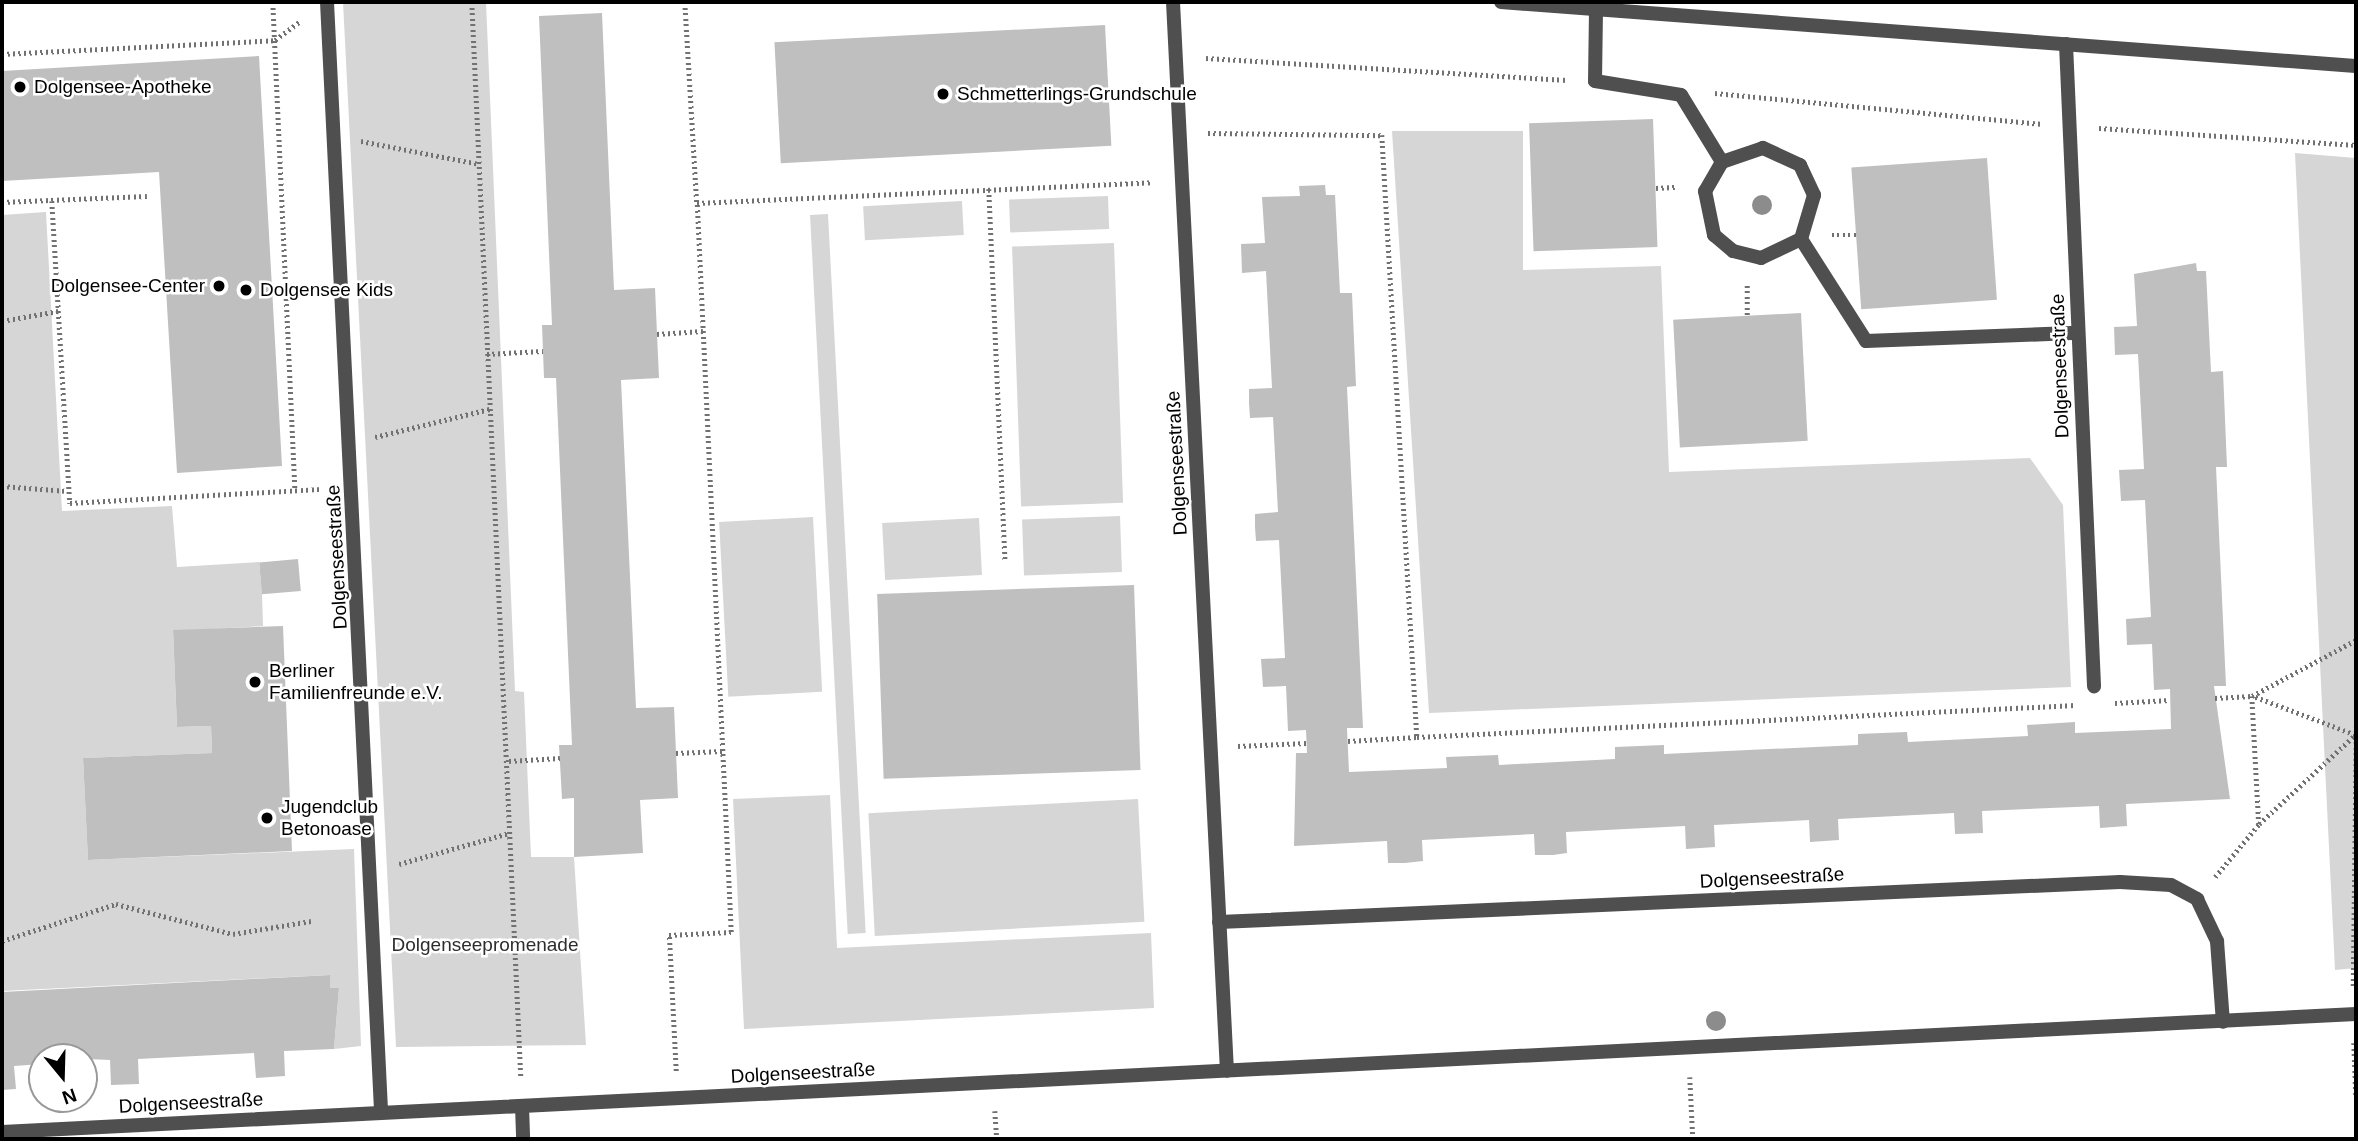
<!DOCTYPE html>
<html>
<head>
<meta charset="utf-8">
<style>
  body { margin:0 }
  #map { position:relative; width:2358px; height:1141px; overflow:hidden; background:#fff; font-family:Arial,sans-serif }
  div>[style] { position:absolute }
  .green>* { inset:0; background:#d6d6d6; transform-origin:0 0 }
  .building>* { inset:0; background:#bfbfbf; transform-origin:0 0 }
  .path>* { height:4.5px; margin-top:-2.25px; transform-origin:0; background:repeating-linear-gradient(90deg,#717171 0 2px,transparent 0 5.5px) }
  .lane>* { height:14px; margin:-7px; padding:0 7px; transform-origin:7px; border-radius:7px; background:#4f4f4f }
  .street>* { height:14px; margin:-7px; padding:0 7px; transform-origin:7px; border-radius:7px; background:#4f4f4f }
  .trees>* { width:20px; height:20px; margin:-10px; border-radius:50%; background:#8c8c8c }
  .dots>* { width:19px; height:19px; translate:-50% -50%; box-sizing:border-box; border:4px solid #fff; border-radius:50% }
  span { translate:-50% -50%; white-space:nowrap; text-align:center; line-height:1.15; -webkit-text-stroke:5px #fff; paint-order:stroke }
  .poi-label { font-size:19px; color:#000 }
  .left { translate:0 -50%; text-align:left }
  .right { translate:-100% -50%; text-align:right }
  .street-label { font-size:19px; color:#000 }
  .park-label { font-size:19px; color:#2d2d2d }
  .frame { position:absolute; inset:0; border:4px solid #000; pointer-events:none }
  .north { position:absolute; left:28px; top:1043px; width:70px; height:70px; box-sizing:border-box; background:#fff; border:2px solid #999; border-radius:50%; rotate:161deg; font-size:19px; font-weight:700; line-height:28px; text-align:center; color:#000 }
  .north::after { content:''; display:block; margin:auto; width:24px; height:32px; background:#000; clip-path:polygon(50% 0,100% 100%,50% 72%,0 100%) }
</style>
</head>
<body>
<div id="map">
  <div class="green">
    <i style="clip-path:polygon(343px 2px,486px 2px,515px 691px,524px 692px,531px 857px,574px 857px,586px 1045px,396px 1047px)"></i>
    <i style="clip-path:polygon(1392px 131px,1523px 131px,1523px 270px,1661px 266px,1669px 472px,2030px 458px,2063px 505px,2071px 687px,1429px 713px)"></i>
    <i style="clip-path:polygon(2295px 153px,2356px 158px,2356px 968px,2335px 970px)"></i>
    <i style="left:1108px;top:196px;width:33px;height:99px;rotate:88deg"></i>
    <i style="left:962px;top:201px;width:34px;height:99px;rotate:87deg"></i>
    <i style="clip-path:polygon(46px 212px,62px 511px,172px 506px,177px 567px,259px 562px,262px 594px,263px 626px,173px 631px,177px 727px,211px 726px,212px 753px,83px 758px,88px 860px,354px 849px,361px 1046px,334px 1049px,339px 988px,330px 988px,329px 975px,2px 991px,2px 215px)"></i>
    <i style="left:828px;top:214px;width:720px;height:18px;rotate:87deg"></i>
    <i style="left:1114px;top:243px;width:260px;height:102px;rotate:88deg"></i>
    <i style="left:1120px;top:516px;width:56px;height:98px;rotate:88deg"></i>
    <i style="left:813px;top:517px;width:175px;height:94px;rotate:87deg"></i>
    <i style="left:979px;top:518px;width:57px;height:97px;rotate:87deg"></i>
    <i style="clip-path:polygon(830px 795px,837px 948px,1151px 933px,1154px 1008px,744px 1029px,733px 799px)"></i>
    <i style="left:1138px;top:799px;width:123px;height:270px;rotate:87deg"></i>
  </div>
  <div class="building">
    <i style="clip-path:polygon(602px 13px,614px 290px,655px 288px,657px 334px,659px 378px,621px 380px,636px 708px,674px 707px,678px 798px,640px 800px,643px 853px,574px 857px,574px 798px,562px 799px,559px 745px,572px 745px,556px 378px,544px 378px,542px 325px,552px 325px,539px 16px)"></i>
    <i style="left:1105px;top:25px;width:121px;height:331px;rotate:87deg"></i>
    <i style="clip-path:polygon(259px 56px,282px 466px,177px 473px,159px 172px,2px 181px,2px 71px)"></i>
    <i style="left:1653px;top:119px;width:128px;height:124px;rotate:88deg"></i>
    <i style="left:1987px;top:158px;width:142px;height:136px;rotate:86deg"></i>
    <i style="clip-path:polygon(1325px 185px,1326px 195px,1335px 195px,1340px 293px,1352px 293px,1356px 386px,1347px 387px,1363px 728px,1347px 728px,1349px 772px,1447px 768px,1446px 757px,1498px 755px,1499px 765px,1615px 759px,1615px 747px,1664px 745px,1664px 754px,1858px 745px,1858px 734px,1907px 732px,1908px 742px,2028px 736px,2027px 725px,2075px 722px,2075px 733px,2171px 729px,2170px 689px,2154px 690px,2152px 644px,2127px 645px,2126px 619px,2151px 617px,2145px 500px,2121px 501px,2119px 470px,2144px 469px,2138px 354px,2115px 355px,2114px 327px,2137px 326px,2134px 274px,2196px 263px,2197px 271px,2206px 271px,2211px 372px,2223px 371px,2227px 467px,2216px 467px,2226px 686px,2214px 686px,2230px 799px,2126px 804px,2127px 826px,2100px 828px,2099px 806px,1982px 811px,1983px 833px,1955px 834px,1954px 813px,1838px 819px,1839px 840px,1810px 842px,1809px 820px,1714px 825px,1715px 847px,1686px 849px,1685px 826px,1566px 832px,1567px 853px,1553px 855px,1535px 855px,1534px 834px,1422px 840px,1423px 861px,1405px 863px,1388px 863px,1387px 841px,1294px 846px,1296px 753px,1307px 753px,1306px 730px,1288px 731px,1286px 686px,1263px 687px,1261px 659px,1285px 658px,1279px 540px,1256px 541px,1255px 527px,1255px 514px,1278px 512px,1273px 417px,1250px 418px,1249px 403px,1249px 389px,1272px 388px,1266px 271px,1242px 273px,1241px 244px,1265px 243px,1262px 197px,1300px 196px,1299px 186px)"></i>
    <i style="left:1801px;top:313px;width:128px;height:128px;rotate:87deg"></i>
    <i style="left:298px;top:559px;width:32px;height:39px;rotate:85deg"></i>
    <i style="left:1134px;top:585px;width:185px;height:257px;rotate:88deg"></i>
    <i style="clip-path:polygon(283px 626px,292px 851px,88px 860px,83px 758px,212px 753px,211px 726px,177px 727px,173px 630px)"></i>
    <i style="clip-path:polygon(330px 975px,330px 988px,339px 988px,334px 1049px,284px 1051px,285px 1076px,256px 1078px,254px 1053px,138px 1059px,139px 1084px,111px 1085px,110px 1060px,42px 1057px,42px 1064px,14px 1066px,16px 1089px,2px 1090px,2px 992px)"></i>
  </div>
  <div class="path">
    <i style="left:273px;top:2px;width:488px;rotate:87.4deg"></i>
    <i style="left:472px;top:2px;width:1076px;rotate:87.39deg"></i>
    <i style="left:685px;top:2px;width:201px;rotate:86.6deg"></i>
    <i style="left:2px;top:54px;width:273px;rotate:-2.9deg"></i>
    <i style="left:275px;top:40px;width:30px;rotate:-37deg"></i>
    <i style="left:1206px;top:58px;width:362px;rotate:3.5deg"></i>
    <i style="left:1715px;top:93px;width:327px;rotate:5.4deg"></i>
    <i style="left:2099px;top:128px;width:258px;rotate:3.8deg"></i>
    <i style="left:1208px;top:133px;width:174px;rotate:0.7deg"></i>
    <i style="left:1382px;top:135px;width:603px;rotate:86.67deg"></i>
    <i style="left:1417px;top:737px;width:659px;rotate:-2.78deg"></i>
    <i style="left:361px;top:141px;width:120px;rotate:11deg"></i>
    <i style="left:1656px;top:188px;width:22px;rotate:-3deg"></i>
    <i style="left:989px;top:189px;width:372px;rotate:87.5deg"></i>
    <i style="left:52px;top:201px;width:303px;rotate:86.6deg"></i>
    <i style="left:70px;top:503px;width:253px;rotate:-3.2deg"></i>
    <i style="left:2px;top:202px;width:145px;rotate:-2.4deg"></i>
    <i style="left:1832px;top:235px;width:24px"></i>
    <i style="left:1747px;top:315px;width:33px;rotate:-90deg"></i>
    <i style="left:2px;top:321px;width:57px;rotate:-10.1deg"></i>
    <i style="left:657px;top:334px;width:46px;rotate:-3.7deg"></i>
    <i style="left:487px;top:354px;width:56px;rotate:-3.1deg"></i>
    <i style="left:375px;top:437px;width:118px;rotate:-13.7deg"></i>
    <i style="left:2px;top:486px;width:66px;rotate:4.3deg"></i>
    <i style="left:2252px;top:696px;width:118px;rotate:-28.3deg"></i>
    <i style="left:2215px;top:698px;width:37px;rotate:-3deg"></i>
    <i style="left:2252px;top:696px;width:128px;rotate:86.9deg"></i>
    <i style="left:2115px;top:703px;width:55px;rotate:-3.1deg"></i>
    <i style="left:1348px;top:741px;width:69px;rotate:-3.3deg"></i>
    <i style="left:1238px;top:746px;width:69px;rotate:-2.5deg"></i>
    <i style="left:676px;top:753px;width:46px;rotate:-2.5deg"></i>
    <i style="left:509px;top:761px;width:51px;rotate:-3.4deg"></i>
    <i style="left:399px;top:864px;width:114px;rotate:-15.7deg"></i>
    <i style="left:2215px;top:877px;width:69px;rotate:-50.3deg"></i>
    <i style="left:2259px;top:824px;width:131px;rotate:-42.8deg"></i>
    <i style="left:2355px;top:735px;width:110px;rotate:-159.3deg"></i>
    <i style="left:2px;top:941px;width:120px;rotate:-18deg"></i>
    <i style="left:116px;top:904px;width:121px;rotate:14.4deg"></i>
    <i style="left:233px;top:934px;width:79px;rotate:-9.5deg"></i>
    <i style="left:2353px;top:986px;width:262px;rotate:-89.3deg"></i>
    <i style="left:2354px;top:1043px;width:53px;rotate:87.8deg"></i>
    <i style="left:676px;top:1071px;width:136px;rotate:-92.9deg"></i>
    <i style="left:669px;top:935px;width:62px;rotate:-2.8deg"></i>
    <i style="left:731px;top:932px;width:730px;rotate:-92.67deg"></i>
    <i style="left:697px;top:203px;width:456px;rotate:-2.6deg"></i>
    <i style="left:1690px;top:1077px;width:62px;rotate:87.2deg"></i>
    <i style="left:995px;top:1111px;width:28px;rotate:86deg"></i>
  </div>
  <div class="lane">
    <i style="left:1596px;top:10px;width:71px;rotate:90.8deg"></i>
    <i style="left:1595px;top:81px;width:87px;rotate:9.2deg"></i>
    <i style="left:1681px;top:95px;width:79px;rotate:58.5deg"></i>
    <i style="left:1722px;top:162px;width:34px;rotate:120deg"></i>
    <i style="left:1705px;top:191px;width:45px;rotate:78.4deg"></i>
    <i style="left:1714px;top:235px;width:25px;rotate:40deg"></i>
    <i style="left:1733px;top:251px;width:29px;rotate:14deg"></i>
    <i style="left:1761px;top:258px;width:44px;rotate:-25.4deg"></i>
    <i style="left:1801px;top:239px;width:46px;rotate:-73.5deg"></i>
    <i style="left:1814px;top:195px;width:33px;rotate:-115deg"></i>
    <i style="left:1800px;top:165px;width:41px;rotate:-155.3deg"></i>
    <i style="left:1763px;top:148px;width:43px;rotate:161.1deg"></i>
    <i style="left:2066px;top:44px;width:643px;rotate:87.5deg"></i>
    <i style="left:1801px;top:239px;width:121px;rotate:57.5deg"></i>
    <i style="left:1866px;top:341px;width:212px;rotate:-2.2deg"></i>
    <i style="left:1219px;top:922px;width:902px;rotate:-2.54deg"></i>
    <i style="left:2120px;top:882px;width:51px;rotate:3.4deg"></i>
    <i style="left:2171px;top:885px;width:30px;rotate:28deg"></i>
    <i style="left:2197px;top:899px;width:47px;rotate:64.5deg"></i>
    <i style="left:2217px;top:941px;width:81px;rotate:85.8deg"></i>
    <i style="left:522px;top:1106px;width:33px;rotate:88deg"></i>
  </div>
  <div class="street">
    <i style="left:327px;top:2px;width:1110px;rotate:87.21deg"></i>
    <i style="left:1173px;top:2px;width:1070px;rotate:87.11deg"></i>
    <i style="left:1501px;top:2px;width:857px;rotate:4.28deg"></i>
    <i style="left:2px;top:1132px;width:2357px;rotate:-2.87deg"></i>
  </div>
  <div class="trees">
    <i style="left:1762px;top:205px"></i>
    <i style="left:1716px;top:1021px"></i>
  </div>
  <div class="dots">
    <i style="left:20px;top:87px;background:#000"></i>
    <i style="left:943px;top:94px;background:#000"></i>
    <i style="left:219px;top:286px;background:#000"></i>
    <i style="left:246px;top:290px;background:#000"></i>
    <i style="left:255px;top:682px;background:#000"></i>
    <i style="left:267px;top:818px;background:#000"></i>
  </div>
  <div class="poi-label">
    <span class="left" style="left:34px;top:87px">Dolgensee-Apotheke</span>
    <span class="left" style="left:957px;top:94px">Schmetterlings-Grundschule</span>
    <span class="right" style="left:205px;top:286px">Dolgensee-Center</span>
    <span class="left" style="left:260px;top:290px">Dolgensee Kids</span>
    <span class="left" style="left:269px;top:682px">Berliner<br>Familienfreunde e.V.</span>
    <span class="left" style="left:281px;top:818px">Jugendclub<br>Betonoase</span>
  </div>
  <div class="street-label">
    <span style="left:2060px;top:366px;rotate:-92deg">Dolgenseestraße</span>
    <span style="left:1177px;top:463px;rotate:-93deg">Dolgenseestraße</span>
    <span style="left:337px;top:557px;rotate:-93deg">Dolgenseestraße</span>
    <span style="left:1772px;top:878px;rotate:-3deg">Dolgenseestraße</span>
    <span style="left:803px;top:1073px;rotate:-3deg">Dolgenseestraße</span>
    <span style="left:191px;top:1103px;rotate:-3deg">Dolgenseestraße</span>
  </div>
  <div class="park-label">
    <span style="left:485px;top:945px">Dolgenseepromenade</span>
  </div>
  <div class="frame"></div>
  <div class="north">N</div>
</div>
</body>
</html>
